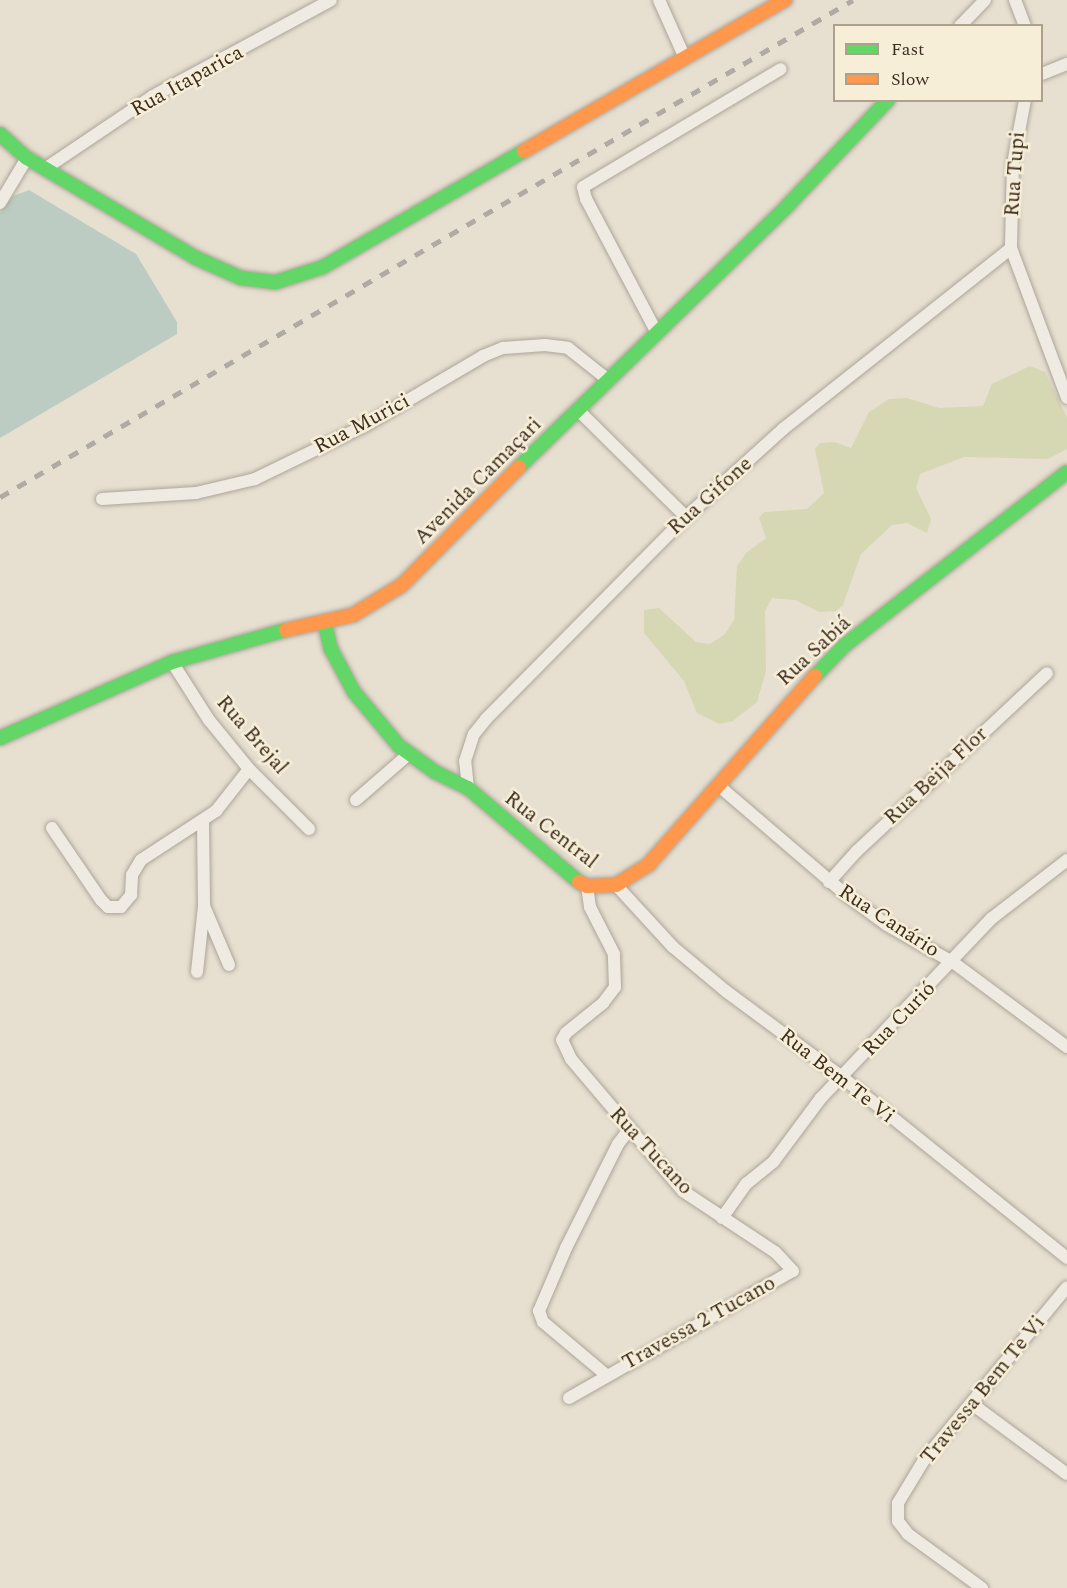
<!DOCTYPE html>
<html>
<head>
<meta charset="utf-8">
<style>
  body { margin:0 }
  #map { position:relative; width:1067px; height:1588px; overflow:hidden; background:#e7e0d1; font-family:Spectral,serif }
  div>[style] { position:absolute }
  .green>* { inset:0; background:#d6d7b3 }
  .water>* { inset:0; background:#bcccc2 }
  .roads { filter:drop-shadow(0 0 2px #ada599) drop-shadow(0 0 2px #ada599) }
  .street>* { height:12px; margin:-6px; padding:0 6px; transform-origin:6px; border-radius:6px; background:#efebe3 }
  .fast>* { height:14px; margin:-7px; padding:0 7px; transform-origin:7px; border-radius:7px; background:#63d668 }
  .slow>* { height:14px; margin:-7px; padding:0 7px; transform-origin:7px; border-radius:7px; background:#ff974d }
  .rail>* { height:4.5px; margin-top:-2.25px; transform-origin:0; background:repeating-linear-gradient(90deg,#afaaa2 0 10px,transparent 0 20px) }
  span { translate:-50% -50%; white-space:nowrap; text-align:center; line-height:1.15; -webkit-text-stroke:5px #f7eed8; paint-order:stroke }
  .street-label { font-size:21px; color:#3d2e20 }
  .legend { position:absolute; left:833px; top:24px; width:210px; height:78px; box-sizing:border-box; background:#f7eed8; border:2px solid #ada18e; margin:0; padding:8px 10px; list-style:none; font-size:18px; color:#3d2e20 }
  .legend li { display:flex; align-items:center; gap:12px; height:30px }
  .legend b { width:30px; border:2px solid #ada18e }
</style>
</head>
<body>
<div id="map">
  <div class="green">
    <i style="clip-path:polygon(1030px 366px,1045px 372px,1067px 417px,1067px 449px,1048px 459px,964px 457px,920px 474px,916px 488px,931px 519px,927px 533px,907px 523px,892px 525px,861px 554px,843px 605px,836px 611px,819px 612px,795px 600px,772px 598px,765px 611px,766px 671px,757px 702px,733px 721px,719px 724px,697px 713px,684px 681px,644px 633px,644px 610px,659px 608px,696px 642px,710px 644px,725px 634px,734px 620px,737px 566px,747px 552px,766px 538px,759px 518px,764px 512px,807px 509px,824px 493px,815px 449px,820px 443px,835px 442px,851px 448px,869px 412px,889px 399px,907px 398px,939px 408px,983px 406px,992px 384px)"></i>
  </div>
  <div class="water">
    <i style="clip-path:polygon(29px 190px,136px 254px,177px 322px,177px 334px,0 438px,0 212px,13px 196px)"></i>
  </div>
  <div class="roads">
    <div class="street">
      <i style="left:659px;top:0;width:61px;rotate:65.9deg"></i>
      <i style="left:1015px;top:0;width:28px;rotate:69deg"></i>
      <i style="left:960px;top:26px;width:36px;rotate:-46deg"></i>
      <i style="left:1042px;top:74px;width:27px;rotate:-22deg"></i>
      <i style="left:1025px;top:100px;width:65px;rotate:100.6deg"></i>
      <i style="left:1013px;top:164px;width:84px;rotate:91.4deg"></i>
      <i style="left:1011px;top:248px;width:160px;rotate:69.5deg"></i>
      <i style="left:46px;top:168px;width:129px;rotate:-33.9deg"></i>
      <i style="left:153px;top:96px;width:202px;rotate:-28.3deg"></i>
      <i style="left:0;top:203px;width:52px;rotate:-59deg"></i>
      <i style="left:657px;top:333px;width:152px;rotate:-117.9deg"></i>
      <i style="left:586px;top:199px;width:12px;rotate:-104deg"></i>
      <i style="left:583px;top:187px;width:230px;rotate:-30.8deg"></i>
      <i style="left:579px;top:411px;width:151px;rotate:44.7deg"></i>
      <i style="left:102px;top:499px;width:94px;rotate:-3.7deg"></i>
      <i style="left:196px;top:493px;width:61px;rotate:-13.3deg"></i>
      <i style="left:255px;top:479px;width:123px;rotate:-25.9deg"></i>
      <i style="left:366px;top:425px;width:136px;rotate:-30.5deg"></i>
      <i style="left:483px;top:356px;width:22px;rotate:-22deg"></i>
      <i style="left:503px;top:348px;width:42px;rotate:-4.1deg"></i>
      <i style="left:545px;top:345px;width:23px;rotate:7deg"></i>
      <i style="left:568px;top:348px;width:50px;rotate:38.5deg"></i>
      <i style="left:172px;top:662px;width:69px;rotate:57.5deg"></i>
      <i style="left:209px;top:720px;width:63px;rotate:50.8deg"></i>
      <i style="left:249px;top:769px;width:85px;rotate:45deg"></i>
      <i style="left:719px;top:786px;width:167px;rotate:40.6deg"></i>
      <i style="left:846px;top:895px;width:51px;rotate:36.2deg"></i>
      <i style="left:887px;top:925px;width:77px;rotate:29.6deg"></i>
      <i style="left:954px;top:963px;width:141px;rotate:36.6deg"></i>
      <i style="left:468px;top:788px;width:27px;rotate:-96deg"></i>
      <i style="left:465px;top:761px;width:28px;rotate:-72deg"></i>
      <i style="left:474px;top:734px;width:19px;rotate:-51deg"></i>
      <i style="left:486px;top:719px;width:284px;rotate:-45.3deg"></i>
      <i style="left:686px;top:517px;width:131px;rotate:-42.2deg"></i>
      <i style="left:783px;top:429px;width:291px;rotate:-38.4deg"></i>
      <i style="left:356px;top:800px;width:70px;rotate:-41deg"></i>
      <i style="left:203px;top:822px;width:84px;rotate:89.3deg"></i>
      <i style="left:204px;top:906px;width:64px;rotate:67deg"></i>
      <i style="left:52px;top:828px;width:87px;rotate:55.8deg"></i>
      <i style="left:101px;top:900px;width:10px;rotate:45deg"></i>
      <i style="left:108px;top:907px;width:13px"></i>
      <i style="left:121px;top:907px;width:16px;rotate:-50deg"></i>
      <i style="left:131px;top:895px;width:20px;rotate:-87deg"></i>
      <i style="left:132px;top:875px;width:17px;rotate:-59deg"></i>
      <i style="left:141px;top:860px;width:90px;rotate:-33.2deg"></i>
      <i style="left:216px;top:811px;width:53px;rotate:-51.8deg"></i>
      <i style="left:829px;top:882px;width:42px;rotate:-47.9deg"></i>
      <i style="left:857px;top:851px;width:260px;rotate:-43.1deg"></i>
      <i style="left:616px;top:885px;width:84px;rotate:47.4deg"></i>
      <i style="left:673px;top:947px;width:70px;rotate:39.8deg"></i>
      <i style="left:727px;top:992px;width:143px;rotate:36.5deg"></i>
      <i style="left:842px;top:1077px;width:289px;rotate:38.8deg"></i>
      <i style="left:197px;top:972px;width:66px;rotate:-83.9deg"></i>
      <i style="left:722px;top:1218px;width:42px;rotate:-54.8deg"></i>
      <i style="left:746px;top:1184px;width:36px;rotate:-39deg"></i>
      <i style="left:774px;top:1161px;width:79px;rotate:-53.3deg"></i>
      <i style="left:821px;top:1098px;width:248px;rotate:-46.5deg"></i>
      <i style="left:992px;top:918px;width:95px;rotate:-37.7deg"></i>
      <i style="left:605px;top:1374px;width:81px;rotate:-140deg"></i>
      <i style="left:543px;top:1322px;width:12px;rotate:-110deg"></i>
      <i style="left:539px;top:1311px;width:69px;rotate:-66.8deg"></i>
      <i style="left:566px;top:1248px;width:116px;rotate:-63.4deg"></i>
      <i style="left:618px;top:1144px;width:18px;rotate:-52deg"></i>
      <i style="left:569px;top:1398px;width:257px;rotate:-29.6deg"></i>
      <i style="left:793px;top:1271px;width:26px;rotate:-133deg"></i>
      <i style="left:775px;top:1252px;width:110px;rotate:-146.5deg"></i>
      <i style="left:683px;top:1191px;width:173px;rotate:-130.3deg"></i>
      <i style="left:571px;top:1059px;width:21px;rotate:-115deg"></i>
      <i style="left:562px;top:1040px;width:8px;rotate:-60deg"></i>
      <i style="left:566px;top:1033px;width:48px;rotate:-39deg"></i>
      <i style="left:603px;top:1003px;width:20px;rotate:-53deg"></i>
      <i style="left:615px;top:987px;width:33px;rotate:-92deg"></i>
      <i style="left:614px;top:954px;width:53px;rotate:-117.1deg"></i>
      <i style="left:590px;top:907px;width:21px;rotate:-98deg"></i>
      <i style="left:972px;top:1404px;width:118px;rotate:36.4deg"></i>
      <i style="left:982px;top:1588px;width:92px;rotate:-143.9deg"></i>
      <i style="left:908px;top:1534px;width:16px;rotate:-128deg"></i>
      <i style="left:898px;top:1521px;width:18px;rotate:-90deg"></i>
      <i style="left:898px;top:1503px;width:50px;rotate:-58.8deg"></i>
      <i style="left:924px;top:1460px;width:224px;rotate:-50.4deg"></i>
    </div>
    <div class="fast">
      <i style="left:0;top:134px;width:36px;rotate:42deg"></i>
      <i style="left:27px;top:158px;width:196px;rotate:30.6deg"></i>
      <i style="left:196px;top:258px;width:49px;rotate:24deg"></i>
      <i style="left:241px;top:278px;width:35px;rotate:7deg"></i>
      <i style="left:276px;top:282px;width:49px;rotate:-17.7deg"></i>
      <i style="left:323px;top:267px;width:232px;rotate:-30deg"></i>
      <i style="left:519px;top:467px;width:376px;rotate:-44.2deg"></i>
      <i style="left:788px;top:205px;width:145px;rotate:-46.4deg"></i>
      <i style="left:325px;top:624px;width:26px;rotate:77deg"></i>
      <i style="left:331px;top:649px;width:49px;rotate:61.9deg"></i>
      <i style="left:354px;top:692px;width:70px;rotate:50.2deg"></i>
      <i style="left:399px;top:746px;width:44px;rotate:35.8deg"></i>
      <i style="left:435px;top:772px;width:37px;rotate:26deg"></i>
      <i style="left:468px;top:788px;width:145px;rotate:40.3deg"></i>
      <i style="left:815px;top:676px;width:43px;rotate:-45.9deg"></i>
      <i style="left:845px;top:645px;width:281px;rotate:-37.9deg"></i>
      <i style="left:0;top:738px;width:188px;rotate:-23.8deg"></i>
      <i style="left:172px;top:662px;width:118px;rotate:-15.7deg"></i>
    </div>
    <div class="slow">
      <i style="left:524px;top:151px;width:302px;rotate:-30.1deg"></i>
      <i style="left:286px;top:630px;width:69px;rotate:-12.6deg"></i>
      <i style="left:353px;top:615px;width:57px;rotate:-31.5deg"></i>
      <i style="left:402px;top:585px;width:166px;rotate:-45.2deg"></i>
      <i style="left:579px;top:882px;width:9px;rotate:27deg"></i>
      <i style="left:587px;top:886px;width:29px;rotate:-2deg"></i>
      <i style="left:616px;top:885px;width:39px;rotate:-32deg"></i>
      <i style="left:649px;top:864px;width:251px;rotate:-48.6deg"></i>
    </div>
  </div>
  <div class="rail">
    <i style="left:0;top:497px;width:987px;rotate:-30.23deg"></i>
  </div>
  <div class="street-label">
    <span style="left:187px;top:81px;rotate:-29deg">Rua Itaparica</span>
    <span style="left:1015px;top:174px;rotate:-86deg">Rua Tupi</span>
    <span style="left:362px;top:424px;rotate:-28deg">Rua Murici</span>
    <span style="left:478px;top:481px;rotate:-45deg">Avenida Camaçari</span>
    <span style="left:710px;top:496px;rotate:-42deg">Rua Gifone</span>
    <span style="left:814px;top:651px;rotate:-43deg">Rua Sabiá</span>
    <span style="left:252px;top:735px;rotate:49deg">Rua Brejal</span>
    <span style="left:936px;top:776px;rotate:-43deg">Rua Beija Flor</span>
    <span style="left:551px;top:830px;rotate:38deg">Rua Central</span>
    <span style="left:889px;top:921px;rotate:33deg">Rua Canário</span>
    <span style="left:899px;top:1019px;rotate:-46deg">Rua Curió</span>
    <span style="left:837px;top:1076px;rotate:38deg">Rua Bem Te Vi</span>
    <span style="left:651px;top:1151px;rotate:47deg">Rua Tucano</span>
    <span style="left:699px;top:1323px;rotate:-29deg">Travessa 2 Tucano</span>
    <span style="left:983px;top:1390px;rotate:-51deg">Travessa Bem Te Vi</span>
  </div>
  <ul class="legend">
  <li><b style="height:8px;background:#63d668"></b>Fast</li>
  <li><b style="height:8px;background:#ff974d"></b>Slow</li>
  </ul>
</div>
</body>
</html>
